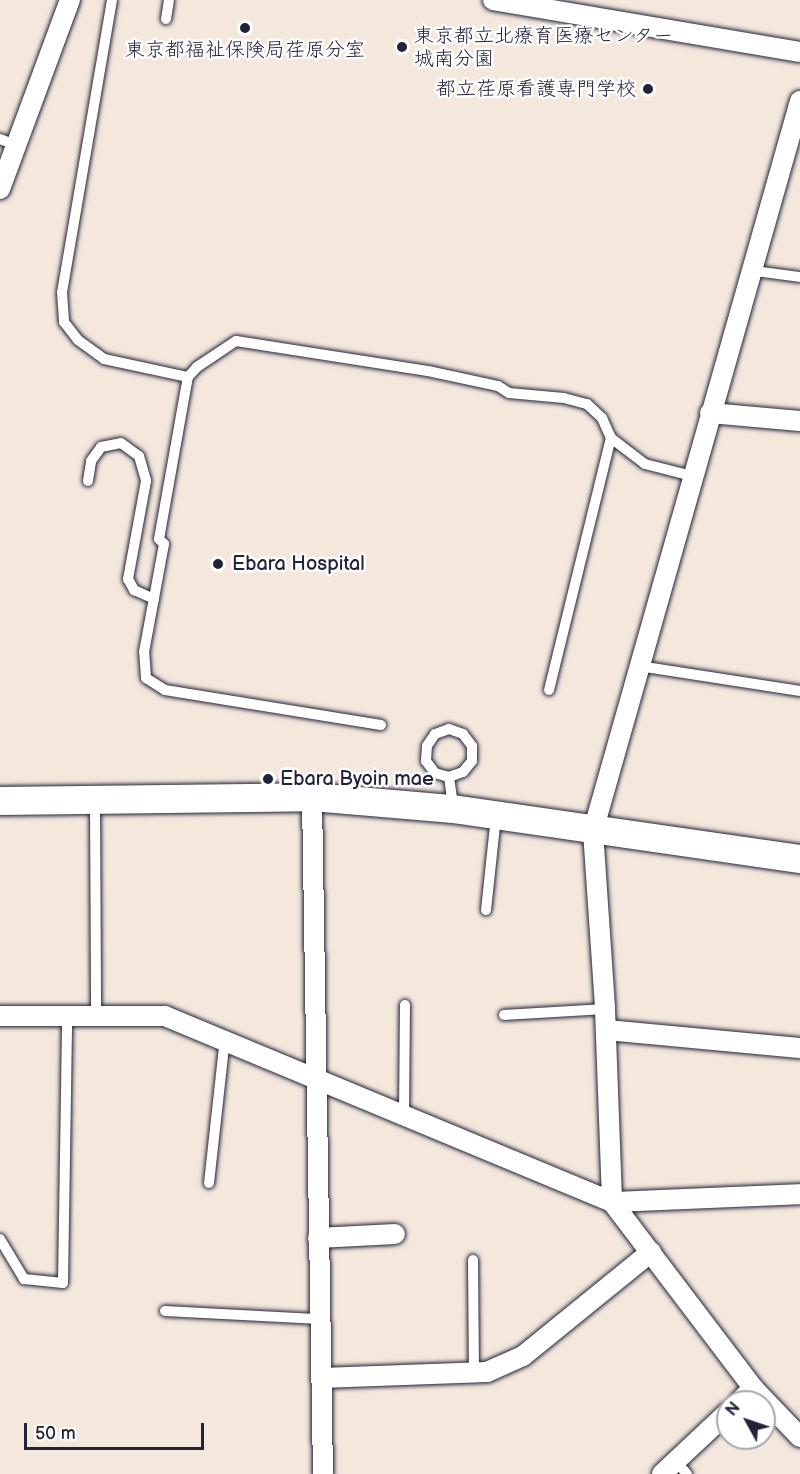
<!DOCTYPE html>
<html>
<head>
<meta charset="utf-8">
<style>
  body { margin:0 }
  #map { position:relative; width:800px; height:1474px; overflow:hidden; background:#f4e8dd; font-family:"Balsamiq Sans","Klee One",sans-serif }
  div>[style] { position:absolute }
  .roads { filter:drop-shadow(0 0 2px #22223b) drop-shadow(0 0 2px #22223b) }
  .lane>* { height:10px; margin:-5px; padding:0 5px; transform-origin:5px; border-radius:5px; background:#fff }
  .street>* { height:20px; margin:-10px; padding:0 10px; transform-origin:10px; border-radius:10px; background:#fff }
  .secondary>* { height:28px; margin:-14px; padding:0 14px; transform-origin:14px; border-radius:14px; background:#fff }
  .dots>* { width:16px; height:16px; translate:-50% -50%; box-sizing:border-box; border:3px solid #fff; border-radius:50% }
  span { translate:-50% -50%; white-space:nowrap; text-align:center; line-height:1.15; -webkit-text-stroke:5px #fff; paint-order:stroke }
  .poi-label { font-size:20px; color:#22223b }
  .left { translate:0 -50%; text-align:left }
  .right { translate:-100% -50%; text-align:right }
  .north { position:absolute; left:716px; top:1390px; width:60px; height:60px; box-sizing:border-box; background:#fff; border:2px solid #a7a7b1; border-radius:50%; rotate:310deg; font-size:16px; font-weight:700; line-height:24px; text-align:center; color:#22223b }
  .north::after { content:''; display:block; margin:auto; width:21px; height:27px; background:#22223b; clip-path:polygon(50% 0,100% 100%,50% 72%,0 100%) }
  .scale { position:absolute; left:24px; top:1423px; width:180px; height:27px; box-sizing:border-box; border:3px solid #22223b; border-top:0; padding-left:8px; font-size:18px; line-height:21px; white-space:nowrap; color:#22223b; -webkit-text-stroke:4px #fff; paint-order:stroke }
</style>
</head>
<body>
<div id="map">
  <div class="roads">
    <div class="lane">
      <i style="left:112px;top:0;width:296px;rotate:99.7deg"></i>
      <i style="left:62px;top:292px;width:30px;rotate:86deg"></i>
      <i style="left:64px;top:322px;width:23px;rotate:52deg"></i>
      <i style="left:78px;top:340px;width:32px;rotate:36deg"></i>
      <i style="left:104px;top:359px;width:86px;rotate:12.1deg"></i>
      <i style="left:166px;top:19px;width:19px;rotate:-81deg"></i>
      <i style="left:0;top:139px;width:17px;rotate:21deg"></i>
      <i style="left:755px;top:271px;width:45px;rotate:7.6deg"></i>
      <i style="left:88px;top:481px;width:20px;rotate:-81deg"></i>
      <i style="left:91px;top:461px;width:17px;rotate:-54deg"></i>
      <i style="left:101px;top:447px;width:20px;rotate:-11deg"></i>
      <i style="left:121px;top:443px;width:22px;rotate:36deg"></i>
      <i style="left:139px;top:456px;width:26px;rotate:74deg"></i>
      <i style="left:146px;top:481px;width:100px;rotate:100.4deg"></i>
      <i style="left:128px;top:579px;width:13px;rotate:61deg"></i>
      <i style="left:134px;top:590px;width:22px;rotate:24deg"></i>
      <i style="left:639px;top:666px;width:163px;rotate:8.8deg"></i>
      <i style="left:549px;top:690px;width:260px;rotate:-76.2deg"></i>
      <i style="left:381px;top:725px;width:219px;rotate:-170.8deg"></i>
      <i style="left:165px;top:690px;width:22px;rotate:-148deg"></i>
      <i style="left:146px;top:678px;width:26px;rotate:-94deg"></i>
      <i style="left:144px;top:652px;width:110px;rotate:-79.5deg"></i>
      <i style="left:164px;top:544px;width:7px;rotate:-135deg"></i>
      <i style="left:159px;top:539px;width:165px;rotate:-79.9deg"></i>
      <i style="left:188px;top:377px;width:13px;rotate:-48deg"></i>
      <i style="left:197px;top:367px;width:47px;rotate:-33.7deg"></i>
      <i style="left:236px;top:341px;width:194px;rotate:8.9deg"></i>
      <i style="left:428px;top:371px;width:72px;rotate:12.1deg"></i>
      <i style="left:498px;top:386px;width:13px;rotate:32deg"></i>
      <i style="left:509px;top:393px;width:55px;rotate:5.2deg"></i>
      <i style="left:564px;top:398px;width:24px;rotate:15deg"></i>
      <i style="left:587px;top:404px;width:21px;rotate:43deg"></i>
      <i style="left:602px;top:418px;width:22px;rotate:66deg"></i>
      <i style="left:611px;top:438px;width:43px;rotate:37.4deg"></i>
      <i style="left:645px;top:464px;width:49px;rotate:14.3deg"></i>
      <i style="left:449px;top:777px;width:15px;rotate:-20deg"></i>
      <i style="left:463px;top:772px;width:14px;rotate:-51deg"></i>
      <i style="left:472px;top:761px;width:15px;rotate:-90deg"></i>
      <i style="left:472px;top:746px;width:15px;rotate:-127deg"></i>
      <i style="left:463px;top:734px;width:15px;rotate:-160deg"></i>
      <i style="left:449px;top:729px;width:15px;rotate:160deg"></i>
      <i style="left:435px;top:734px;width:14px;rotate:124deg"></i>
      <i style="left:427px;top:746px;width:15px;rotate:94deg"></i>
      <i style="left:426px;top:761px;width:15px;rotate:53deg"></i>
      <i style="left:435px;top:773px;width:15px;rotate:16deg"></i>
      <i style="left:449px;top:777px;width:29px;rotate:82deg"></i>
      <i style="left:95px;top:802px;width:211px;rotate:89.7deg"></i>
      <i style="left:486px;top:910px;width:95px;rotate:-83.9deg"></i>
      <i style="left:504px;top:1015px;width:101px;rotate:-3.4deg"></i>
      <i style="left:404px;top:1117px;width:112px;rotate:-89.5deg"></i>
      <i style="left:209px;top:1183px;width:145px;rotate:-83.7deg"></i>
      <i style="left:0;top:1239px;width:47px;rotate:59deg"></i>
      <i style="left:24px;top:1279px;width:39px;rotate:6deg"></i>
      <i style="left:63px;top:1283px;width:269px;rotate:-89.1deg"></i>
      <i style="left:473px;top:1260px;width:112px;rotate:89.5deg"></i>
      <i style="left:165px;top:1311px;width:155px;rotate:3deg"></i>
      <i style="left:676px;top:1461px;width:17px;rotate:50deg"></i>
    </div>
    <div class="street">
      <i style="left:493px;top:0;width:311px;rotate:9.6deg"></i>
      <i style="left:800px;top:101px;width:759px;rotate:105.83deg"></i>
      <i style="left:593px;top:831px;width:178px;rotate:86.1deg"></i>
      <i style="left:605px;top:1009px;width:193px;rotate:87.9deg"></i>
      <i style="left:612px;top:1202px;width:233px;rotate:52.8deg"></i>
      <i style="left:753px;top:1388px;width:68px;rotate:46.2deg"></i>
      <i style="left:0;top:189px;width:202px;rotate:-69.7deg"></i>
      <i style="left:710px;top:413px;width:90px;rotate:5.1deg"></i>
      <i style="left:312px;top:797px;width:677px;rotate:89.07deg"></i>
      <i style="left:0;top:1016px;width:165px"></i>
      <i style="left:165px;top:1016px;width:484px;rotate:22.6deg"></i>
      <i style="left:612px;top:1202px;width:188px;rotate:-2.4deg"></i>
      <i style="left:606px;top:1030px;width:195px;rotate:5.3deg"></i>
      <i style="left:318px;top:1238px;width:77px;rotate:-3deg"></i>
      <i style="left:321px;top:1378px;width:166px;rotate:-2.1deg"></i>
      <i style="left:487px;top:1372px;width:39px;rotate:-24deg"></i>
      <i style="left:523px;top:1356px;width:165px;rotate:-39.1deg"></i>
      <i style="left:739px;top:1402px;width:20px;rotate:-45deg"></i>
      <i style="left:662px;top:1474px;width:91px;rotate:-43.2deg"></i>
    </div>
    <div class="secondary">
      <i style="left:0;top:801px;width:312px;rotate:-0.7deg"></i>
      <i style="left:312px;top:797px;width:142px;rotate:4.9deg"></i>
      <i style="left:453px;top:809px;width:351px;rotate:8.2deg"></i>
    </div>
  </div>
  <div class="dots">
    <i style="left:245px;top:28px;background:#22223b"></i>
    <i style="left:402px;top:47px;background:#22223b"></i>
    <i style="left:648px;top:89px;background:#22223b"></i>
    <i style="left:218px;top:564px;background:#22223b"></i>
    <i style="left:268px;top:779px;background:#22223b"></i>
  </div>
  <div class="poi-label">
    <span class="left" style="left:414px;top:48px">東京都立北療育医療センター<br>城南分園</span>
    <span style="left:245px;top:50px">東京都福祉保険局荏原分室</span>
    <span class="right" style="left:636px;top:89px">都立荏原看護専門学校</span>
    <span class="left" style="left:232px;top:564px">Ebara Hospital</span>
    <span class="left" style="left:280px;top:779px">Ebara Byoin mae</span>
  </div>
  <div class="north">N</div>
  <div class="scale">50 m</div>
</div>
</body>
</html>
